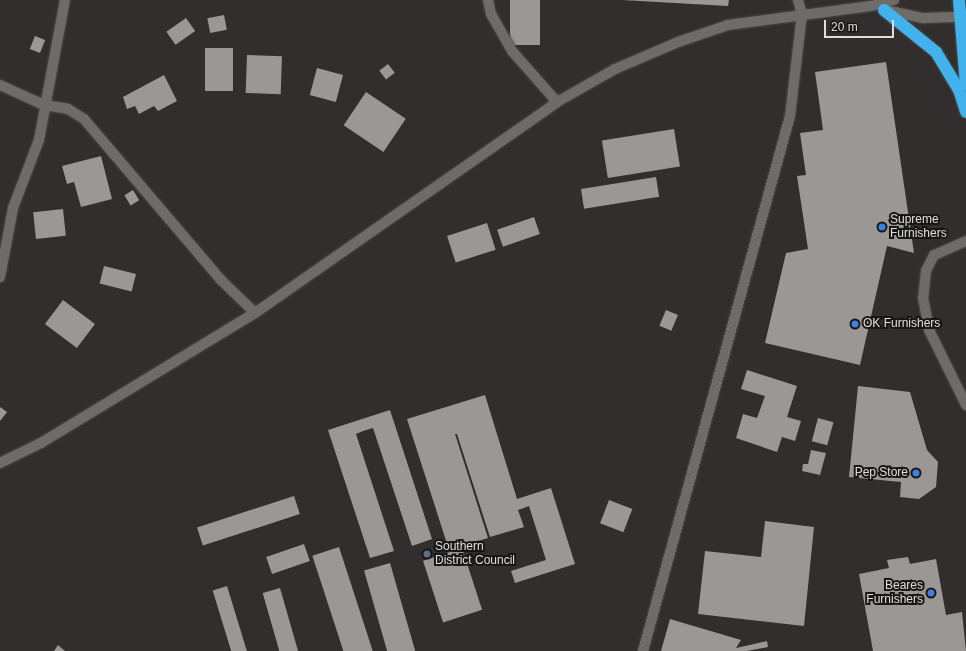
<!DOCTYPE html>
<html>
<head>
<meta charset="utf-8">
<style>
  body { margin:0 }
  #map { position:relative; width:966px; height:651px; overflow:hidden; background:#322e2d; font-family:Arial,sans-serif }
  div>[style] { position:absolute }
  .building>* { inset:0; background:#9b9795; transform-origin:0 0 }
  .roads { filter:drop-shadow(0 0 1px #4d4a49) drop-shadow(0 0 1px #4d4a49) }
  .minor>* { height:10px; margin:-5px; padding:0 5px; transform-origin:5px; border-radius:5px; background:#6f6b69 }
  .highway>* { height:12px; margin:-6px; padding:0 6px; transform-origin:6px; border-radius:6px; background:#41b2ec }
  .dots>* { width:11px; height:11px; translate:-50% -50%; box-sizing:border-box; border:2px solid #181716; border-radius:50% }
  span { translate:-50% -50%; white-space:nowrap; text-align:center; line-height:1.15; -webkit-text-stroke:4px #181716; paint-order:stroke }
  .poi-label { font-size:12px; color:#e0dddd }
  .left { translate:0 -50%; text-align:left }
  .right { translate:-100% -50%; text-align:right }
  .scale { position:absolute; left:824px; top:20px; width:70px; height:18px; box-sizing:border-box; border:2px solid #e0dddd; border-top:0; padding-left:5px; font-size:12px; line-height:14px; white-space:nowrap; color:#e0dddd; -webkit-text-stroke:3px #181716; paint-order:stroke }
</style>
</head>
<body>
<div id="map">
  <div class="building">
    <i style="left:510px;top:0;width:30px;height:45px"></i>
    <i style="clip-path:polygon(622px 0,729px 0,728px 6px)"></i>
    <i style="left:224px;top:15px;width:15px;height:17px;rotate:79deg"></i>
    <i style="left:186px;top:18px;width:16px;height:24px;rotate:55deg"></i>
    <i style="left:35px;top:36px;width:11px;height:14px;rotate:22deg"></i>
    <i style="left:205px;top:48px;width:28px;height:43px"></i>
    <i style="left:247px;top:55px;width:35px;height:38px;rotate:2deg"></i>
    <i style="clip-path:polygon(886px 62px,914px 253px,887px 246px,860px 365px,765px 343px,786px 253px,808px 249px,797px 176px,806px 175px,800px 133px,823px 130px,815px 72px)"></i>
    <i style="left:388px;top:64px;width:11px;height:11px;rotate:52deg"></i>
    <i style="left:317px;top:68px;width:27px;height:28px;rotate:15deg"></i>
    <i style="clip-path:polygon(164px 75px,177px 101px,158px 111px,154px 106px,139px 114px,135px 106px,127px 109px,123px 97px)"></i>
    <i style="left:366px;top:92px;width:48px;height:40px;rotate:34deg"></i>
    <i style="left:674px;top:129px;width:38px;height:73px;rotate:81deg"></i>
    <i style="clip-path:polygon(101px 156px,112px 199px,81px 207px,74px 182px,67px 184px,62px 166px)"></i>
    <i style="left:656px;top:177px;width:20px;height:76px;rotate:81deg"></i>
    <i style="left:133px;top:190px;width:12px;height:10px;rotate:59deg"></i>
    <i style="left:63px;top:209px;width:27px;height:30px;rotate:84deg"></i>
    <i style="left:534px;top:217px;width:18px;height:39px;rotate:71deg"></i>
    <i style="left:487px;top:223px;width:28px;height:42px;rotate:72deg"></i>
    <i style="left:104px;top:266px;width:33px;height:18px;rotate:14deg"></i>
    <i style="left:63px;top:300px;width:40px;height:30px;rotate:37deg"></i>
    <i style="left:666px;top:310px;width:13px;height:17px;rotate:23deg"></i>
    <i style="clip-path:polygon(747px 370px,797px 386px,787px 417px,801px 421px,795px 441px,782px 437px,777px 452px,736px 438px,743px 414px,757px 418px,765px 396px,741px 389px)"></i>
    <i style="clip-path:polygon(858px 386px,910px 392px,927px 450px,938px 462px,936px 487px,919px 499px,900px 497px,901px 482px,849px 477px)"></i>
    <i style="clip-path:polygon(485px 395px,517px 499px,551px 488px,575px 564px,515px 583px,511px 571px,546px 560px,529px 506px,518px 510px,524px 527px,490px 537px,457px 434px,455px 434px,488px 538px,449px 550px,407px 419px)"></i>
    <i style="clip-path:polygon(0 407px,7px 412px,0 421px)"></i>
    <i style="clip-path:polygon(390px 410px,432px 539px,412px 546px,373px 428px,363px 431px,356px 434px,394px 551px,370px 558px,328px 430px)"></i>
    <i style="left:818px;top:418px;width:16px;height:24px;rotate:15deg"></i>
    <i style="clip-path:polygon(811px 450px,826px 453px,820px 475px,802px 471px,803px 464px,808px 464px)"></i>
    <i style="left:294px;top:496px;width:19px;height:102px;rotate:72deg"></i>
    <i style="left:609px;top:500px;width:25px;height:25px;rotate:21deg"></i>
    <i style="clip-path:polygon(765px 521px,814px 527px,804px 626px,698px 614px,705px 551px,761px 557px)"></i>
    <i style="left:304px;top:544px;width:18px;height:40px;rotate:71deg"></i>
    <i style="left:339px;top:547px;width:109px;height:28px;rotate:72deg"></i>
    <i style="left:462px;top:548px;width:65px;height:41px;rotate:72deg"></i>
    <i style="clip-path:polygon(908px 557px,910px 564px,936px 559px,946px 615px,962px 612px,966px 651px,873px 651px,859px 574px,889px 568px,887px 560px)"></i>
    <i style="left:390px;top:563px;width:92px;height:27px;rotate:74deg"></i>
    <i style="left:227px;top:586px;width:68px;height:15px;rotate:73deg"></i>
    <i style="left:280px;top:588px;width:66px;height:18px;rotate:74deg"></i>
    <i style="clip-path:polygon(670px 619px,741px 640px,736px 648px,767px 641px,768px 647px,747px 651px,661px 651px)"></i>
    <i style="clip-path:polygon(58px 645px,65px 651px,54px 651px)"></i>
  </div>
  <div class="roads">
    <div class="minor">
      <i style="left:488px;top:0;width:14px;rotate:78deg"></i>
      <i style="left:491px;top:14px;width:43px;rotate:60.4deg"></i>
      <i style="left:512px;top:51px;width:68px;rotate:48.6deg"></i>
      <i style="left:885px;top:10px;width:40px;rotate:12deg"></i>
      <i style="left:924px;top:18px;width:36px;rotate:-2deg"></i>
      <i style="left:0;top:85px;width:48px;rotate:24.4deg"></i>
      <i style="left:44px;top:105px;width:24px;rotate:9deg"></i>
      <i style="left:68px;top:109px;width:19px;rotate:32deg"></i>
      <i style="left:84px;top:119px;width:211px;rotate:49.6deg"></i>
      <i style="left:221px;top:280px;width:47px;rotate:44.1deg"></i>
      <i style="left:966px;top:241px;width:35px;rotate:156deg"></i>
      <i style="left:934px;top:255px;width:18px;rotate:117deg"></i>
      <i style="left:926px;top:271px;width:27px;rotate:96deg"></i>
      <i style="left:923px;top:298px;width:33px;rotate:79deg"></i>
      <i style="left:929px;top:330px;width:84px;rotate:63.7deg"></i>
      <i style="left:0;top:277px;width:70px;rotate:-79.3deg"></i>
      <i style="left:13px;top:208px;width:73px;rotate:-69.1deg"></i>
      <i style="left:39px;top:140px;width:142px;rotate:-79.5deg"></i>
      <i style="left:0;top:463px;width:46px;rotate:-26deg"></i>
      <i style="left:41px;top:443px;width:250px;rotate:-31.3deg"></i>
      <i style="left:255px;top:313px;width:368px;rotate:-34.9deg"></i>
      <i style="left:557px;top:102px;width:67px;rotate:-29.6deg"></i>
      <i style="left:615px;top:69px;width:69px;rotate:-23.2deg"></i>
      <i style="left:678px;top:42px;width:53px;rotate:-18.8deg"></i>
      <i style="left:728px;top:25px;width:144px;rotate:-7.6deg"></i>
      <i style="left:871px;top:6px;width:24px;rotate:-15deg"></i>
      <i style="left:643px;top:651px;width:555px;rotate:-74.64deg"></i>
      <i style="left:790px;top:116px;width:103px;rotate:-83.3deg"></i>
      <i style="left:802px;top:14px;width:15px;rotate:-106deg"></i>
    </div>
    <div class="highway">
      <i style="left:959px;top:0;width:85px;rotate:85.3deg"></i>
      <i style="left:884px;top:10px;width:67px;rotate:38.9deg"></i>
      <i style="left:936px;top:52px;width:44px;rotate:58.8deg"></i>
      <i style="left:959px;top:90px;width:23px;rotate:72deg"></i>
    </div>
  </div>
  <div class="dots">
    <i style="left:882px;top:227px;background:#3f7fe0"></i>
    <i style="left:855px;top:324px;background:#3f7fe0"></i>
    <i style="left:916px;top:473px;background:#3f7fe0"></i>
    <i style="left:427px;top:554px;background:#5c6f8a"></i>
    <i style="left:931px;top:593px;background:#3f7fe0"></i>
  </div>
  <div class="poi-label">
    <span class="left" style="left:890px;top:227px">Supreme<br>Furnishers</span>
    <span class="left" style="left:863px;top:324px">OK Furnishers</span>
    <span class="right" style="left:908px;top:473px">Pep Store</span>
    <span class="left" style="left:435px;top:554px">Southern<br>District Council</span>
    <span class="right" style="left:923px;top:593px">Beares<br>Furnishers</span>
  </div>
  <div class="scale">20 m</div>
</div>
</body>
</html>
